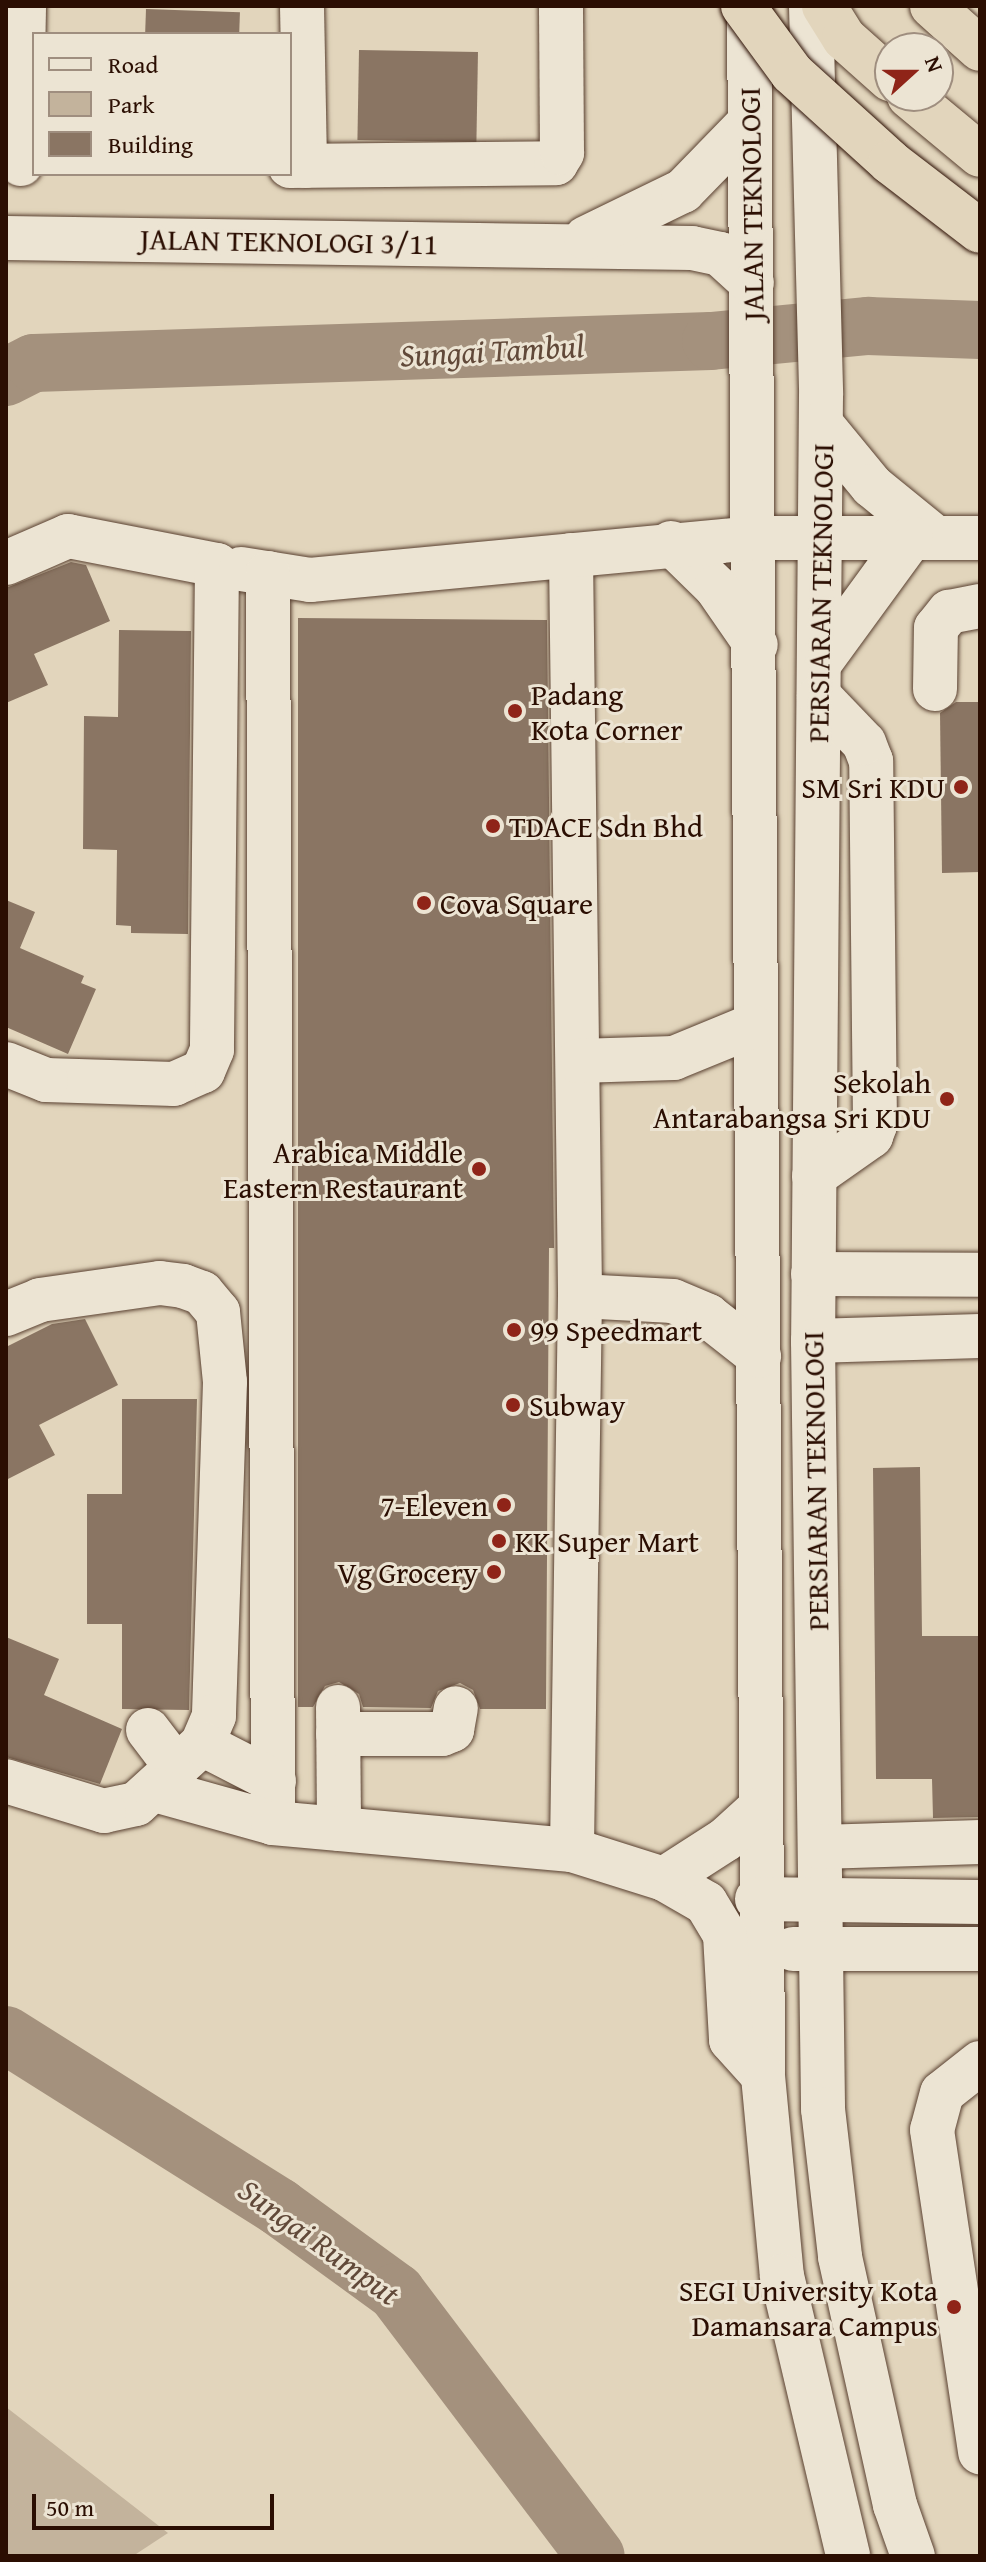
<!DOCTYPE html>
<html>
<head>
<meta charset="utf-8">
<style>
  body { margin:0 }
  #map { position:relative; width:986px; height:2562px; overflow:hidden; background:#e2d5bc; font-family:"Gentium Book Plus",serif }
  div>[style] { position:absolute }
  .green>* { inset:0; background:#c3b39c }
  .river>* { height:58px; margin:-29px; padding:0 29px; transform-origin:29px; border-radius:29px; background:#a4917d }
  .building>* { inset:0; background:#8a7563; transform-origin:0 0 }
  .roads { filter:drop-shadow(0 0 2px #594030) drop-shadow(0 0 2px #594030) }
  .minor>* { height:44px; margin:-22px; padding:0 22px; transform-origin:22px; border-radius:22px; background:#ece4d3 }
  .highway>* { height:44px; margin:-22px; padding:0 22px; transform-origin:22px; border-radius:22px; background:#e2d5bc }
  .bridges { filter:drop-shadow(0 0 2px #2b0e02) drop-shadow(0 0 2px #2b0e02) }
  .highway-bridge>* { height:44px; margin:-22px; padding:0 22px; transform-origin:22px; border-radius:22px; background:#e2d5bc }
  .dots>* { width:22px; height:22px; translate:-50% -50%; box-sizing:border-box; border:4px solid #ece4d3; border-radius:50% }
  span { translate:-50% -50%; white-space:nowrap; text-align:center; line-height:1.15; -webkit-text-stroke:6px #ece4d3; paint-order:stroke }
  .street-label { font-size:30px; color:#2b0e02 }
  .poi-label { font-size:30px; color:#2b0e02 }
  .left { translate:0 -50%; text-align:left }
  .right { translate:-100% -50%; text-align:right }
  .water-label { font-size:32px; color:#614939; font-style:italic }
  .frame { position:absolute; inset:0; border:8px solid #2b0e02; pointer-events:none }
  .legend { position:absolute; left:32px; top:32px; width:260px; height:144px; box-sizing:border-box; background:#ece4d3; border:2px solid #9f8e7f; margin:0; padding:10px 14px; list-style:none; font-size:24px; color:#2b0e02 }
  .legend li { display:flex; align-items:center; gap:16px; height:40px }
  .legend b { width:40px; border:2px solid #9f8e7f }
  .north { position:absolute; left:874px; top:32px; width:80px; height:80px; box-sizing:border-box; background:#ece4d3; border:2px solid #9f8e7f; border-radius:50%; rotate:69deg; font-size:22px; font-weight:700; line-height:32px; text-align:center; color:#2b0e02 }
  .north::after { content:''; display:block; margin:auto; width:28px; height:36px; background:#8f2418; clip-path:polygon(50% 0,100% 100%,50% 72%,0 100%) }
  .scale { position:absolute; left:32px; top:2494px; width:242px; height:36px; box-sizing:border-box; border:4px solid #2b0e02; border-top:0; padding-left:10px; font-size:24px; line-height:28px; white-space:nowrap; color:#2b0e02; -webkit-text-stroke:6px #ece4d3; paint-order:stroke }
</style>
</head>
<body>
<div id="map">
  <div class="green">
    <i style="clip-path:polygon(6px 2407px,168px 2533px,133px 2556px,6px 2556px)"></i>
  </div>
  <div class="river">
    <i style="left:6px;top:377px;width:31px;rotate:-27deg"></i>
    <i style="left:34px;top:363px;width:677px;rotate:-1.86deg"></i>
    <i style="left:711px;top:341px;width:158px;rotate:-5.5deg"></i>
    <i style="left:868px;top:326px;width:112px;rotate:2deg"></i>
    <i style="left:6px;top:2035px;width:323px;rotate:32.2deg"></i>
    <i style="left:279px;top:2207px;width:145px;rotate:36deg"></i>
    <i style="left:396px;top:2292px;width:331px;rotate:52.9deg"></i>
  </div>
  <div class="building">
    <i style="left:146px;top:9px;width:94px;height:25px;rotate:2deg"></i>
    <i style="left:359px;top:50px;width:119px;height:90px;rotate:1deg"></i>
    <i style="clip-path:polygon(71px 562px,86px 565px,110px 621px,34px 654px,48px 685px,6px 703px,6px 588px)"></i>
    <i style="clip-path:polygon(298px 618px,547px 620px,554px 1248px,549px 1248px,546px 1709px,480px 1709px,473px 1690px,460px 1683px,438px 1691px,431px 1708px,363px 1707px,359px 1694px,339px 1682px,325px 1686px,313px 1707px,298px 1707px)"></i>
    <i style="clip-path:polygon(119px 630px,191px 631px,188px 934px,131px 933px,131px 926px,116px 925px,117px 850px,83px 849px,84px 716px,118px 717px)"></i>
    <i style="clip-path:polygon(956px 702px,980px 702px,980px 872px,942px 873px,940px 713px)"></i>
    <i style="clip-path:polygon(6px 900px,35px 912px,20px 948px,84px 976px,81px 983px,96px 989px,68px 1054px,6px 1027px)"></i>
    <i style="clip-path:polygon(85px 1319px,118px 1385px,39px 1425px,55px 1455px,6px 1480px,6px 1347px,52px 1324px)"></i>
    <i style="clip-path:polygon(122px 1399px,197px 1399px,189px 1710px,122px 1709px,122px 1624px,87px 1624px,87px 1494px,122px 1494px)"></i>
    <i style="clip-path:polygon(920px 1467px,922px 1636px,980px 1636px,980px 1817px,933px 1818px,932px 1779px,876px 1779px,873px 1468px)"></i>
    <i style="clip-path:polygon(6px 1637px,59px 1659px,44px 1695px,122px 1729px,100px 1784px,6px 1757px)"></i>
  </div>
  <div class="roads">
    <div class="minor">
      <i style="left:302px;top:6px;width:160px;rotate:88.9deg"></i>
      <i style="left:749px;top:6px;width:2070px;rotate:89.61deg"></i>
      <i style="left:763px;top:2076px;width:201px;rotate:84.6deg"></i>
      <i style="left:782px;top:2276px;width:288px;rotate:76.7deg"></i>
      <i style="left:811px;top:6px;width:389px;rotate:88.5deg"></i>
      <i style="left:821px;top:395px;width:946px;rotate:90.48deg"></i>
      <i style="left:813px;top:1341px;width:768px;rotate:89.25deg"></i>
      <i style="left:823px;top:2109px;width:149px;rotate:83.4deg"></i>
      <i style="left:840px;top:2257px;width:254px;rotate:77.5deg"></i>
      <i style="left:895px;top:2505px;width:54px;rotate:70.6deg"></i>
      <i style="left:21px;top:164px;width:158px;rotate:-88.9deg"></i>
      <i style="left:290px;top:166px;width:266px;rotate:-0.6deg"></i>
      <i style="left:556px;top:163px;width:12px;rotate:-59deg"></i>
      <i style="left:562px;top:153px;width:147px;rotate:-90.4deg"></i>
      <i style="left:6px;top:238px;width:686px;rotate:0.84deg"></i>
      <i style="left:692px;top:248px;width:29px;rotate:12deg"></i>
      <i style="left:720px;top:254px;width:43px;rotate:42.2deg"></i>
      <i style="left:586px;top:238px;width:108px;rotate:-25.9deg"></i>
      <i style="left:683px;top:191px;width:96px;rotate:-45.8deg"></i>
      <i style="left:821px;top:424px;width:80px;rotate:50.6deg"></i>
      <i style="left:872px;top:486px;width:82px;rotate:39.1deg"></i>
      <i style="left:671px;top:543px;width:63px;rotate:44.4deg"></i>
      <i style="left:716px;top:587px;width:70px;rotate:55.4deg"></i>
      <i style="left:571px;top:555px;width:741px;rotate:89.3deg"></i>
      <i style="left:580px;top:1296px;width:554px;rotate:90.83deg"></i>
      <i style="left:6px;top:563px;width:68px;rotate:-23.5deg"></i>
      <i style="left:68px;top:536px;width:152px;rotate:11deg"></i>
      <i style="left:217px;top:565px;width:485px;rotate:90.6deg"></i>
      <i style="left:212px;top:1050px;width:23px;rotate:113deg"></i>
      <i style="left:203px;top:1071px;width:32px;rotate:156deg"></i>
      <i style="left:174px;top:1084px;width:128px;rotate:-178.2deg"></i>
      <i style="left:46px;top:1080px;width:43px;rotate:-158.2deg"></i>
      <i style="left:241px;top:569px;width:70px;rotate:9.1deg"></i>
      <i style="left:310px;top:580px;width:447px;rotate:-5.4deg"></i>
      <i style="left:755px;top:538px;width:225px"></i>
      <i style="left:268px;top:573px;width:1250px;rotate:89.77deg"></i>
      <i style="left:819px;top:664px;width:156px;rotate:-53.9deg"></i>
      <i style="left:935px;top:689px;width:61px;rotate:-89.1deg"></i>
      <i style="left:936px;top:628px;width:21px;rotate:-51deg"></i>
      <i style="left:949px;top:612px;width:32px;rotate:-11deg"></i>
      <i style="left:578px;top:1061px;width:96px;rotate:-1.8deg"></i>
      <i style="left:674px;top:1058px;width:84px;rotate:-22.3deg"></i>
      <i style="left:814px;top:1176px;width:70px;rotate:-35.1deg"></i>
      <i style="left:871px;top:1136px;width:12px;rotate:-70deg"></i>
      <i style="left:875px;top:1125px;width:364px;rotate:-90.6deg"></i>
      <i style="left:871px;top:761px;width:19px;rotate:-111deg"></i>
      <i style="left:864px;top:743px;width:65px;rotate:-133.8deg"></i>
      <i style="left:813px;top:1274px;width:167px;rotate:0.3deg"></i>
      <i style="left:580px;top:1296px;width:93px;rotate:3.1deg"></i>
      <i style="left:673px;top:1301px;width:38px;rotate:23deg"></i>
      <i style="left:708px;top:1316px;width:65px;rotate:38.1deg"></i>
      <i style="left:6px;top:1314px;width:37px;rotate:-22deg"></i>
      <i style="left:40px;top:1300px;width:121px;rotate:-8.1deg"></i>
      <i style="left:160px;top:1283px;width:23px;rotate:7deg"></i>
      <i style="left:183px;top:1286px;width:20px;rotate:20deg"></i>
      <i style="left:202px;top:1293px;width:25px;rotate:50deg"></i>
      <i style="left:218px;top:1312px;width:70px;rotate:84.3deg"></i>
      <i style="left:225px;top:1382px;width:334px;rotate:91.9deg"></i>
      <i style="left:214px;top:1716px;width:30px;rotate:113deg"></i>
      <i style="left:202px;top:1744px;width:89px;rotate:137.7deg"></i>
      <i style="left:136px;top:1804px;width:33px;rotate:168deg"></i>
      <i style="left:104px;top:1811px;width:102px;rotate:-163deg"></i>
      <i style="left:813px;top:1341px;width:167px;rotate:-1.7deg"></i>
      <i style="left:338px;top:1707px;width:122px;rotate:89.5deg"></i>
      <i style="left:148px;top:1730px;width:48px;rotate:52.7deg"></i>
      <i style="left:338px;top:1734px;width:104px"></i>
      <i style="left:442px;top:1734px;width:11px;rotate:-22deg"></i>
      <i style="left:452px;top:1730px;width:22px;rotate:-80deg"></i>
      <i style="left:202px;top:1744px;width:81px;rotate:27.2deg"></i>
      <i style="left:155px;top:1790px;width:123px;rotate:15.6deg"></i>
      <i style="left:273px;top:1823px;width:300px;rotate:5.2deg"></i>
      <i style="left:572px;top:1850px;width:96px;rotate:17.5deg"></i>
      <i style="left:664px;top:1879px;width:48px;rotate:29.7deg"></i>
      <i style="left:706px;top:1903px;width:37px;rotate:59deg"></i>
      <i style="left:725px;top:1935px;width:105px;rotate:86.7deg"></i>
      <i style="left:731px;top:2040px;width:42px;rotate:47.9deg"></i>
      <i style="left:820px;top:1847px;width:160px;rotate:-1.8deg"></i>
      <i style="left:664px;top:1879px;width:74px;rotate:-32.8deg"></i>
      <i style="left:726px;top:1839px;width:43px;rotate:-42.2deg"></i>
      <i style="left:757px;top:1899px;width:223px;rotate:0.8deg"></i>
      <i style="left:793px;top:1949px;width:187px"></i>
      <i style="left:980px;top:2063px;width:48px;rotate:141.7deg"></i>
      <i style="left:942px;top:2093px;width:38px;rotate:105deg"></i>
      <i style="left:932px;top:2130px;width:326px;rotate:81.5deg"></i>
    </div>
    <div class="highway">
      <i style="left:824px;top:6px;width:38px;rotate:58deg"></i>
      <i style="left:844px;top:38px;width:62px;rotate:41.7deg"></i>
      <i style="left:932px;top:6px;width:64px;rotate:41.9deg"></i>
      <i style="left:909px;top:96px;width:92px;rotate:39.7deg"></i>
    </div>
  </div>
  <div class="bridges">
    <div class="highway-bridge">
      <i style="left:743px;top:6px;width:83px;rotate:53.8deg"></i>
      <i style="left:792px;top:73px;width:132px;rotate:42.2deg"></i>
      <i style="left:890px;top:162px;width:113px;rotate:37.5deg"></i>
    </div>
  </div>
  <div class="dots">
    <i style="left:515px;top:711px;background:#8f2418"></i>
    <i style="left:961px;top:787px;background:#8f2418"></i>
    <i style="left:493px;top:826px;background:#8f2418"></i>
    <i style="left:424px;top:903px;background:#8f2418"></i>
    <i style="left:947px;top:1099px;background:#8f2418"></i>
    <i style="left:479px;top:1169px;background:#8f2418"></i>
    <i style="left:514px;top:1330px;background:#8f2418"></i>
    <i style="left:513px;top:1405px;background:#8f2418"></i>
    <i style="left:504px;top:1505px;background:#8f2418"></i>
    <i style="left:499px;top:1541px;background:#8f2418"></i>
    <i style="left:494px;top:1572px;background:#8f2418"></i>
    <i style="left:954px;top:2307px;background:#8f2418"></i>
  </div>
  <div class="street-label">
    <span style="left:751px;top:204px;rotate:-91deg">JALAN TEKNOLOGI</span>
    <span style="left:289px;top:241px;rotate:1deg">JALAN TEKNOLOGI 3/11</span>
    <span style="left:820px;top:593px;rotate:-89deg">PERSIARAN TEKNOLOGI</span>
    <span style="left:815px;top:1481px;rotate:-91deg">PERSIARAN TEKNOLOGI</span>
  </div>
  <div class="poi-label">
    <span class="left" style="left:531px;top:711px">Padang<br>Kota Corner</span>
    <span class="right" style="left:945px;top:787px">SM Sri KDU</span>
    <span class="left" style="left:509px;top:826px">TDACE Sdn Bhd</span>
    <span class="left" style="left:440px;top:903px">Cova Square</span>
    <span class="right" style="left:931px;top:1099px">Sekolah<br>Antarabangsa Sri KDU</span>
    <span class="right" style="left:463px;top:1169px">Arabica Middle<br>Eastern Restaurant</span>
    <span class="left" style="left:530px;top:1330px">99 Speedmart</span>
    <span class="left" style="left:529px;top:1405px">Subway</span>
    <span class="right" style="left:488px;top:1505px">7-Eleven</span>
    <span class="left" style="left:515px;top:1541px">KK Super Mart</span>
    <span class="right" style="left:478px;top:1572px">Vg Grocery</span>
    <span class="right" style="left:938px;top:2307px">SEGI University Kota<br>Damansara Campus</span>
  </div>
  <div class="water-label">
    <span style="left:492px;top:351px;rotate:-3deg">Sungai Tambul</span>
    <span style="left:319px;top:2242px;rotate:36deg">Sungai Rumput</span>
  </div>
  <div class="frame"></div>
  <ul class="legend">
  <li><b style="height:10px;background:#ece4d3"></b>Road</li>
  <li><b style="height:22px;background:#c3b39c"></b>Park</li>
  <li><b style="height:22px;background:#8a7563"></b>Building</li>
  </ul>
  <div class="north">N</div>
  <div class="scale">50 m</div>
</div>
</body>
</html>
